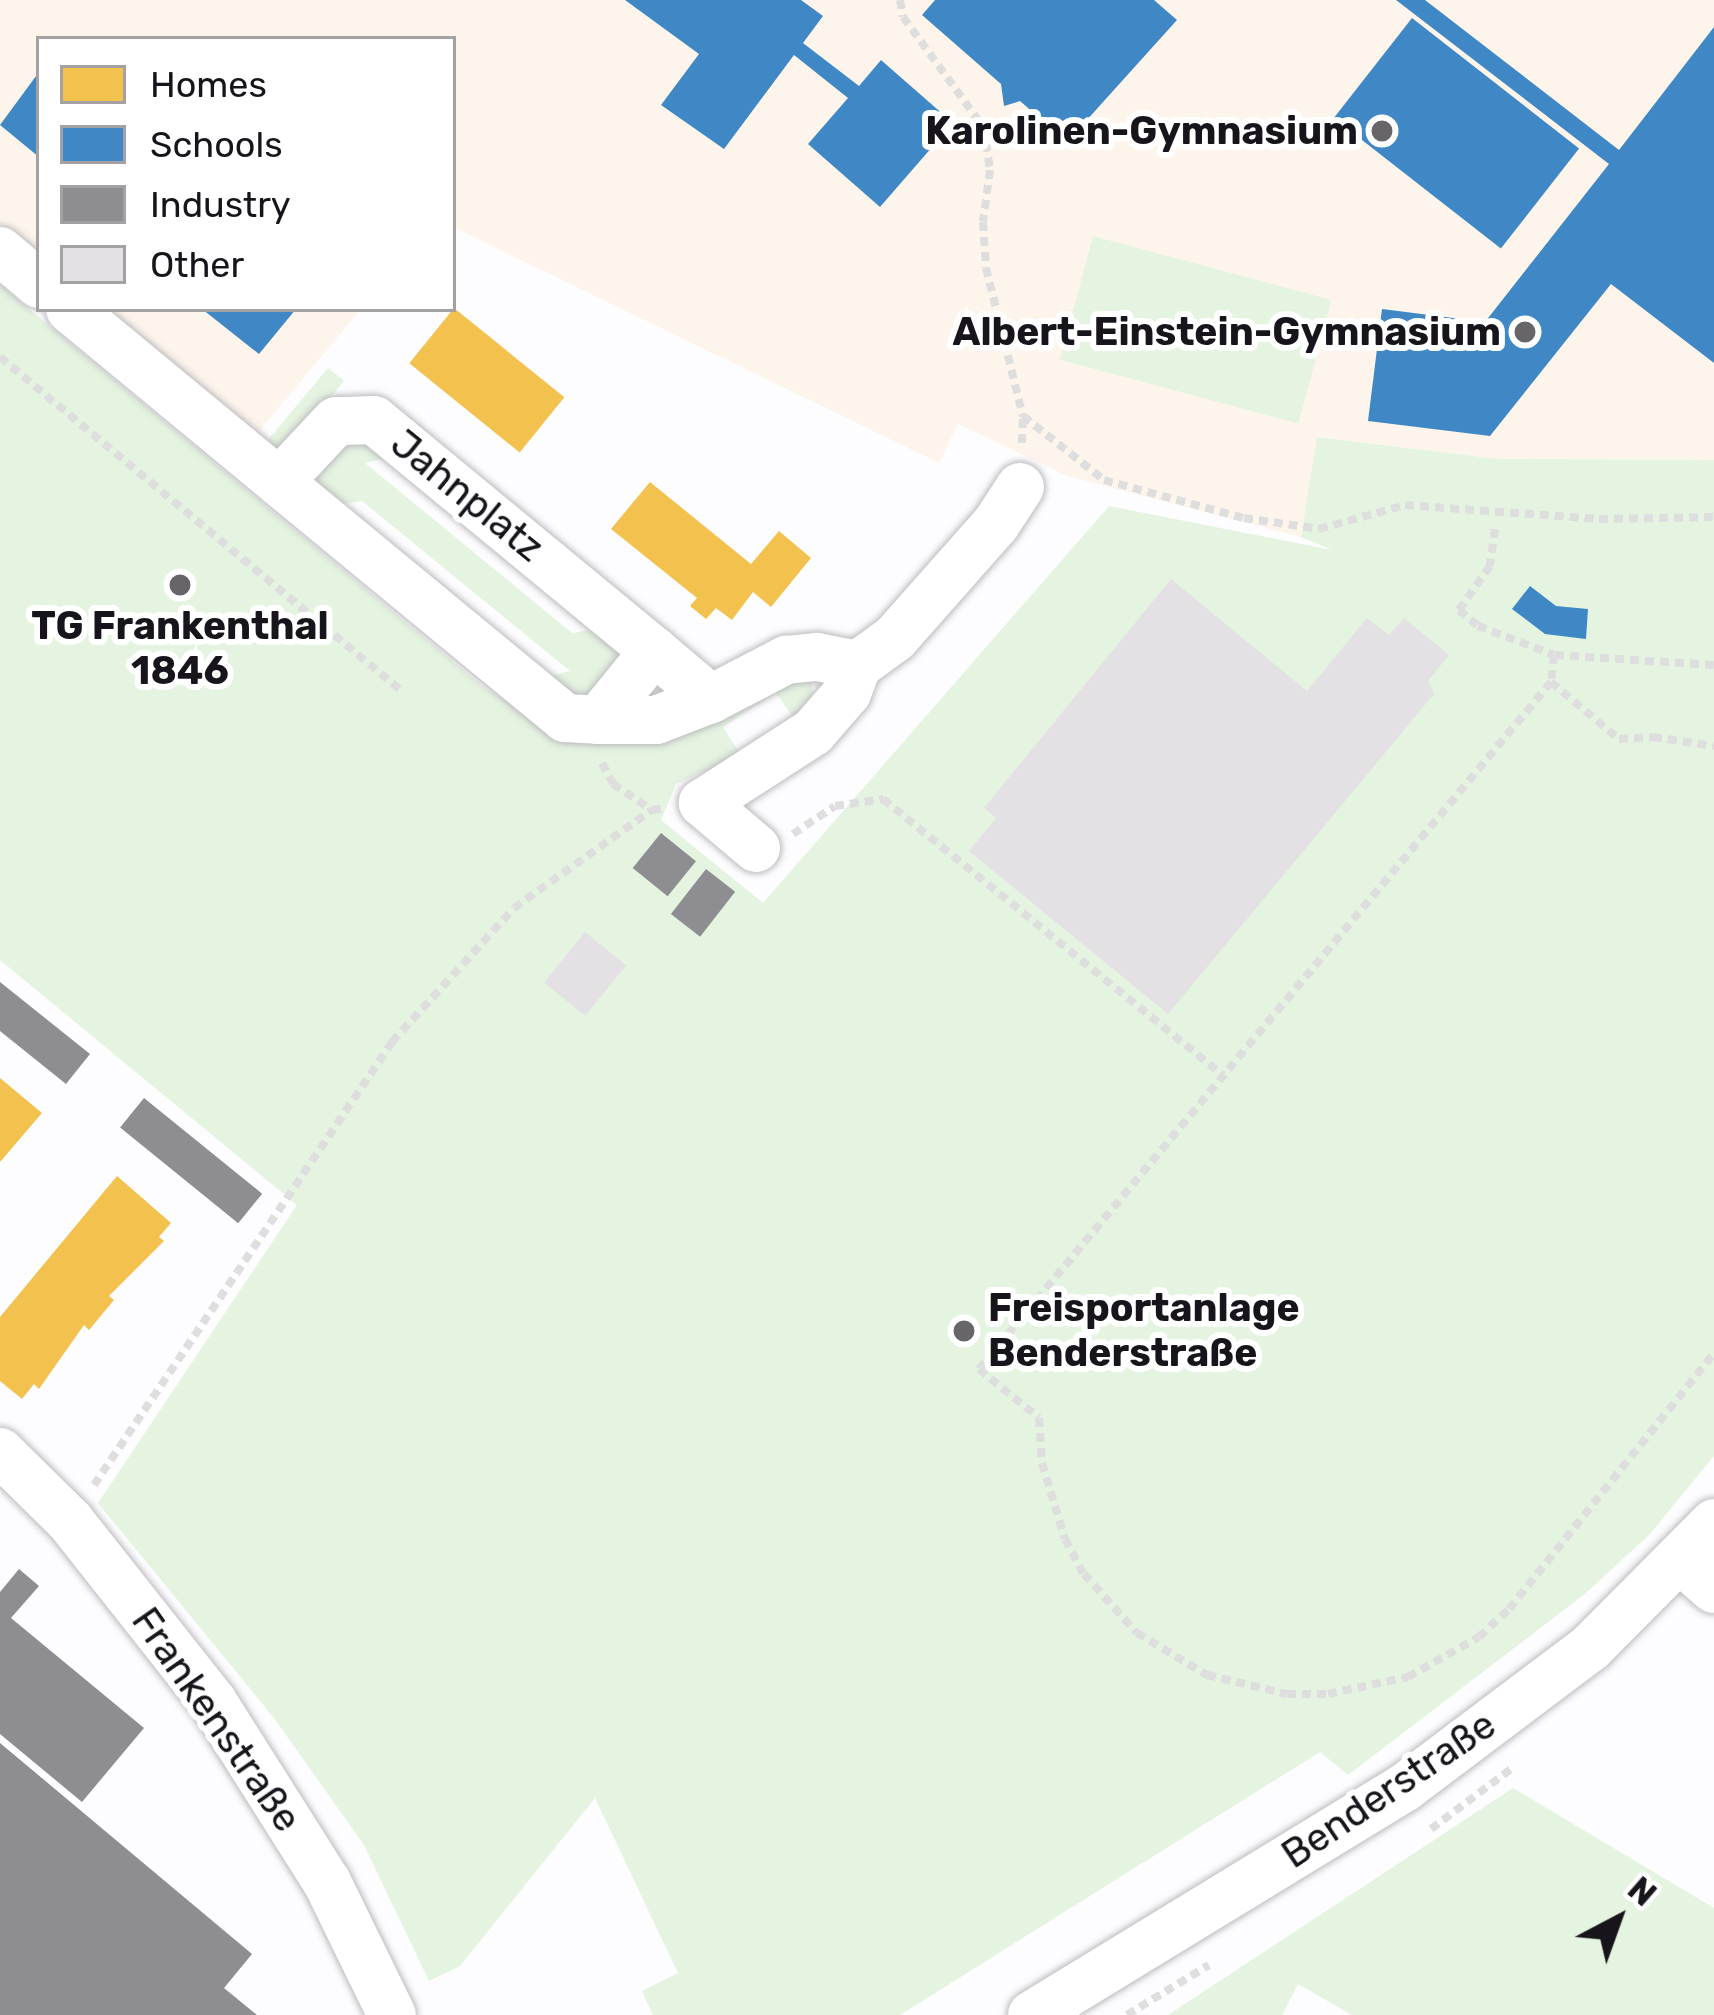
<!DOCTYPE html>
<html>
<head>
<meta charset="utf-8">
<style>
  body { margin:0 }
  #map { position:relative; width:1714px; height:2015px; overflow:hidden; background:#fdfcfe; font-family:Rubik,sans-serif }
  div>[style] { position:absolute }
  .education>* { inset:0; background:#fdf5eb }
  .green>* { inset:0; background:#e4f4e0; transform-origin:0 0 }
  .homes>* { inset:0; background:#f2c14e; transform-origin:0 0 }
  .schools>* { inset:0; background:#3f88c5; transform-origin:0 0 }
  .industry>* { inset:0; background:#8d8d92; transform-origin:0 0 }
  .building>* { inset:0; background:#e4e1e5; transform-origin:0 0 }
  .path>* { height:8px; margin-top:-4px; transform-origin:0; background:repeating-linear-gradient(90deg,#dededf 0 9px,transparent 0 15px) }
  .roads { filter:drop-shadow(0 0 3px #bebcc0) drop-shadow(0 0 3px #bebcc0) }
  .minor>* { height:48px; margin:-24px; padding:0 24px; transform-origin:24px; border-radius:24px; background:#fff }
  .dots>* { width:33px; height:33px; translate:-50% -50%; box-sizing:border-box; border:6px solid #fff; border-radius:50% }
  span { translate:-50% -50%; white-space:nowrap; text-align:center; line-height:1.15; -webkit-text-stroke:12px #fff; paint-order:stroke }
  .poi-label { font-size:39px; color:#18141b; font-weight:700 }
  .right { translate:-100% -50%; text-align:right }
  .left { translate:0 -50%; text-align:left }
  .street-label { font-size:39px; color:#18141b }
  .legend { position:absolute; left:36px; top:36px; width:420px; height:276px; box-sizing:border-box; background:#fff; border:3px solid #a3a1a4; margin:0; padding:15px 21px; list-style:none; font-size:36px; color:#18141b }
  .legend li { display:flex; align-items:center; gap:24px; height:60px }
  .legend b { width:60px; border:3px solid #a3a1a4 }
  .north { position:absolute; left:1558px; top:1859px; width:120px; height:120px; -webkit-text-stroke:9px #fff; paint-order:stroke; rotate:41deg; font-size:33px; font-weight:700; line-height:48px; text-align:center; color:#18141b }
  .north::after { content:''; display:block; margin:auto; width:42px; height:54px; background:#18141b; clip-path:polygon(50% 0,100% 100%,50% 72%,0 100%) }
</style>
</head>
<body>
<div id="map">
  <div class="education">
    <i style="clip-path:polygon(0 0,1714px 0,1714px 460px,1498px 459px,1318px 437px,1301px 537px,1067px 476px,958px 424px,939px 463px,453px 227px,453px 39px,39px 39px,39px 256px,0 224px)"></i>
    <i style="clip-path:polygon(103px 309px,361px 309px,256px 435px)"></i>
  </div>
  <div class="green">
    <i style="left:1093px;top:236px;width:247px;height:128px;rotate:15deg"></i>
    <i style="clip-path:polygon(0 285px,486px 689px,562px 732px,804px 676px,812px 683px,813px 702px,795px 720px,776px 693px,723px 727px,741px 755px,676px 784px,661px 820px,763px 903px,1109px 506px,1332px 550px,1301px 537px,1317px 437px,1498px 459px,1714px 460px,1714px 1456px,1649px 1535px,1586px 1593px,1348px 1775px,1320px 1752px,900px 2015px,653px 2015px,642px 1991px,678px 1973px,595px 1798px,460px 1966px,429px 1981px,364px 1845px,274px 1718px,98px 1503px,297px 1205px,0 960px)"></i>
    <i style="clip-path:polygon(328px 368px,344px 381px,293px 441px,278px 450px,263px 446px)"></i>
    <i style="clip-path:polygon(342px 435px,399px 455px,365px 463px,572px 633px,608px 627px,624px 652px,599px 693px,574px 703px,533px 680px,570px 671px,362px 501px,325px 506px,315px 496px,312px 473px)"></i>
    <i style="clip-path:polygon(1513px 1788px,1714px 1908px,1714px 2015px,1352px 2015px,1298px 1984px,1282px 2015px,1168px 2015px)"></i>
  </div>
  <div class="homes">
    <i style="left:454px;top:308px;width:142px;height:71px;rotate:39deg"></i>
    <i style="clip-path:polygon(650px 482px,751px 564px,779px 531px,811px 558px,771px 607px,753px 592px,732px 620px,716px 608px,706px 619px,690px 606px,697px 598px,611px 529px)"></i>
    <i style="clip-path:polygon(0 1078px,42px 1113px,0 1162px)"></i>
    <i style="clip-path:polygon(117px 1176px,171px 1223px,159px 1237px,164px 1241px,109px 1296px,114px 1300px,89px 1330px,84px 1325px,39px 1389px,34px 1384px,22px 1399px,0 1381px,0 1317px)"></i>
  </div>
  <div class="schools">
    <i style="clip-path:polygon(625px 0,801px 0,823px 16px,803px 43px,859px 86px,881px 60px,953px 123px,880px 207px,808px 144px,848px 98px,794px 55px,724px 149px,661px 105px,699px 54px)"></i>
    <i style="clip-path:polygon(935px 0,1154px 0,1177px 20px,1067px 142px,1020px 101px,1004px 106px,1001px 84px,922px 15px)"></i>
    <i style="clip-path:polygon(1396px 0,1425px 0,1619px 150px,1714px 27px,1714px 363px,1611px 284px,1490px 436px,1368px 421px,1382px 309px,1485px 322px,1609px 164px)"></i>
    <i style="left:1412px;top:18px;width:212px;height:127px;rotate:38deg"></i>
    <i style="clip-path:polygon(39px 72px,39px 157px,0 125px)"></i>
    <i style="clip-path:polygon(202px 309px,296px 309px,259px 354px)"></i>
    <i style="clip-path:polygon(1530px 586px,1556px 606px,1588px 609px,1586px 639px,1545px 634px,1512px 609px)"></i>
  </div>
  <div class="industry">
    <i style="left:661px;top:833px;width:45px;height:45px;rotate:39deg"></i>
    <i style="left:706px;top:869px;width:37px;height:57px;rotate:38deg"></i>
    <i style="clip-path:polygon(0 982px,90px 1054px,66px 1084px,0 1031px)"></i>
    <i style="left:144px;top:1098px;width:152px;height:38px;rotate:39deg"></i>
    <i style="clip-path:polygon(19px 1569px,39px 1586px,11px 1618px,144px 1728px,82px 1802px,0 1734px,0 1592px)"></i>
    <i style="clip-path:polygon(0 1743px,252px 1954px,224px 1988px,257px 2015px,0 2015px)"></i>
  </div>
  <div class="building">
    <i style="clip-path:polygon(1171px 579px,1307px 691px,1367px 618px,1389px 635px,1404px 618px,1449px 655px,1428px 681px,1434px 694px,1168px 1014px,969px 851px,996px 818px,984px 808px)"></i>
    <i style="left:585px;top:932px;width:53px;height:65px;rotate:39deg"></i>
  </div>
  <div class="path">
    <i style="left:900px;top:0;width:17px;rotate:80deg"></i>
    <i style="left:903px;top:17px;width:137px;rotate:53.9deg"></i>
    <i style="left:984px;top:128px;width:42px;rotate:81.9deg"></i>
    <i style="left:990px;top:170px;width:52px;rotate:97.7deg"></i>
    <i style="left:983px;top:222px;width:46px;rotate:86.3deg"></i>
    <i style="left:986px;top:268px;width:153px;rotate:76deg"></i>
    <i style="left:0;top:357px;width:524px;rotate:39.74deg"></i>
    <i style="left:1022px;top:443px;width:27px;rotate:-88deg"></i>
    <i style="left:1023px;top:416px;width:103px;rotate:38.3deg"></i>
    <i style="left:1104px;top:480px;width:145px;rotate:15.2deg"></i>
    <i style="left:1244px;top:518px;width:76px;rotate:8.3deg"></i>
    <i style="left:1319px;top:529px;width:89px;rotate:-15.6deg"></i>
    <i style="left:1405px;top:505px;width:195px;rotate:4.1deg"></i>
    <i style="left:1599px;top:519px;width:115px;rotate:-1deg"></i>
    <i style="left:1495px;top:529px;width:37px;rotate:98deg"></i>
    <i style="left:1490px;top:566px;width:54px;rotate:125.2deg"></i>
    <i style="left:1459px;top:610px;width:25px;rotate:40deg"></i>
    <i style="left:1478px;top:626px;width:81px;rotate:20.9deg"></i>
    <i style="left:1714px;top:665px;width:160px;rotate:-176.4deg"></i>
    <i style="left:1554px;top:655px;width:27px;rotate:96deg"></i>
    <i style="left:1551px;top:682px;width:894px;rotate:129.78deg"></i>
    <i style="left:979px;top:1369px;width:77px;rotate:39.2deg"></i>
    <i style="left:1039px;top:1418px;width:45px;rotate:86.2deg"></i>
    <i style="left:1042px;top:1463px;width:79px;rotate:73.2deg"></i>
    <i style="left:1065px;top:1539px;width:40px;rotate:62deg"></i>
    <i style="left:1084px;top:1574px;width:79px;rotate:48.1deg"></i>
    <i style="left:1137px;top:1633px;width:82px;rotate:31deg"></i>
    <i style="left:1207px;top:1675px;width:82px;rotate:13.4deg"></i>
    <i style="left:1287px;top:1694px;width:41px"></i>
    <i style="left:1328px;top:1694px;width:82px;rotate:-12deg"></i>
    <i style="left:1408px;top:1677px;width:81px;rotate:-29.4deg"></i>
    <i style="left:1479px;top:1637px;width:41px;rotate:-43deg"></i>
    <i style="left:1509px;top:1609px;width:328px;rotate:-51.3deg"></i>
    <i style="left:1551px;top:682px;width:89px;rotate:40deg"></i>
    <i style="left:1619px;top:739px;width:34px;rotate:-3deg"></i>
    <i style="left:1653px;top:737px;width:62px;rotate:8.4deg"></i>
    <i style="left:602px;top:763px;width:24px;rotate:62deg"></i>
    <i style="left:613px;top:784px;width:47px;rotate:33.7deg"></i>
    <i style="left:793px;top:834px;width:50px;rotate:-33.7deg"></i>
    <i style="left:835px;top:806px;width:49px;rotate:-8.3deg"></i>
    <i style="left:883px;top:799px;width:438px;rotate:39.1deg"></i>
    <i style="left:94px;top:1485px;width:534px;rotate:-56.07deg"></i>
    <i style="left:392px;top:1042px;width:181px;rotate:-47.7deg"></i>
    <i style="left:514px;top:908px;width:169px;rotate:-35.4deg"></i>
    <i style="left:652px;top:810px;width:12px;rotate:-9deg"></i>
    <i style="left:1431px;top:1829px;width:105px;rotate:-36.9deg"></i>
    <i style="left:1127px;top:2015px;width:96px;rotate:-31.4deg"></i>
  </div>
  <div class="roads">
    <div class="minor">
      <i style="left:0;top:251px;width:51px;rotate:40.2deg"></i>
      <i style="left:70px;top:309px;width:271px;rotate:39.6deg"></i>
      <i style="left:279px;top:482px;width:371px;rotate:39.5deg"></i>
      <i style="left:565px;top:718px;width:33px;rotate:3deg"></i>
      <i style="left:598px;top:720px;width:89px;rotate:-50.9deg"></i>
      <i style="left:654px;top:651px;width:363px;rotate:-140.5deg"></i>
      <i style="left:374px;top:420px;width:38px;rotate:178deg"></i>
      <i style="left:336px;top:421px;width:83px;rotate:133.1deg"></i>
      <i style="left:711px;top:699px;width:85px;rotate:-27.5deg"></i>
      <i style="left:786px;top:660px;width:31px;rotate:-6deg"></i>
      <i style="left:817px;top:657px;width:42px;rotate:11deg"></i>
      <i style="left:598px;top:720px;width:58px"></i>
      <i style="left:656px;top:720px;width:59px;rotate:-20.9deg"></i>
      <i style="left:711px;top:699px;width:75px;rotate:-139.9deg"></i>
      <i style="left:756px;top:848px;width:70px;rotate:-139.7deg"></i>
      <i style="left:703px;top:803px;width:131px;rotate:-32.8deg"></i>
      <i style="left:813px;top:732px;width:52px;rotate:-48.9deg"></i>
      <i style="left:847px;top:693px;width:30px;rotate:-69deg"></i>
      <i style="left:858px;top:665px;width:46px;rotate:-36.1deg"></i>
      <i style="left:895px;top:638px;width:152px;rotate:-48.5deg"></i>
      <i style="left:996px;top:524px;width:44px;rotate:-57deg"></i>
      <i style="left:0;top:1452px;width:98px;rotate:44.6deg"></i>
      <i style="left:70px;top:1521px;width:231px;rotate:51.7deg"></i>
      <i style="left:213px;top:1702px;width:213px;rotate:57.7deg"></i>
      <i style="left:327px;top:1882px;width:148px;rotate:64deg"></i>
      <i style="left:1681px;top:1560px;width:44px;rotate:41.3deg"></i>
      <i style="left:1032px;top:2015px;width:436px;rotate:-31.4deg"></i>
      <i style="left:1404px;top:1788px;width:233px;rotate:-37deg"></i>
      <i style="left:1590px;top:1648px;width:176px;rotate:-45.2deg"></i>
    </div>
  </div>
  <div class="dots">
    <i style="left:1382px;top:131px;background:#68656a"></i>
    <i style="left:1525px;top:332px;background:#68656a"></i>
    <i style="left:180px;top:585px;background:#68656a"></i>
    <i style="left:964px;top:1331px;background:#68656a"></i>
  </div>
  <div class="poi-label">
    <span class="right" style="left:1358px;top:131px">Karolinen-Gymnasium</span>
    <span class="right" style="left:1501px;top:332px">Albert-Einstein-Gymnasium</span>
    <span style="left:180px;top:649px">TG Frankenthal<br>1846</span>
    <span class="left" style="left:988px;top:1331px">Freisportanlage<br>Benderstraße</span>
  </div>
  <div class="street-label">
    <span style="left:467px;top:496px;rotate:39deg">Jahnplatz</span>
    <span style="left:216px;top:1720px;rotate:55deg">Frankenstraße</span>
    <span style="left:1389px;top:1790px;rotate:-34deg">Benderstraße</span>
  </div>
  <ul class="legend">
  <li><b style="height:33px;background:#f2c14e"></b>Homes</li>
  <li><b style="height:33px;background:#3f88c5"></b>Schools</li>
  <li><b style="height:33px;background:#8d8d92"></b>Industry</li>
  <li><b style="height:33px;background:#e4e1e5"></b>Other</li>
  </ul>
  <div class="north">N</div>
</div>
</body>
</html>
